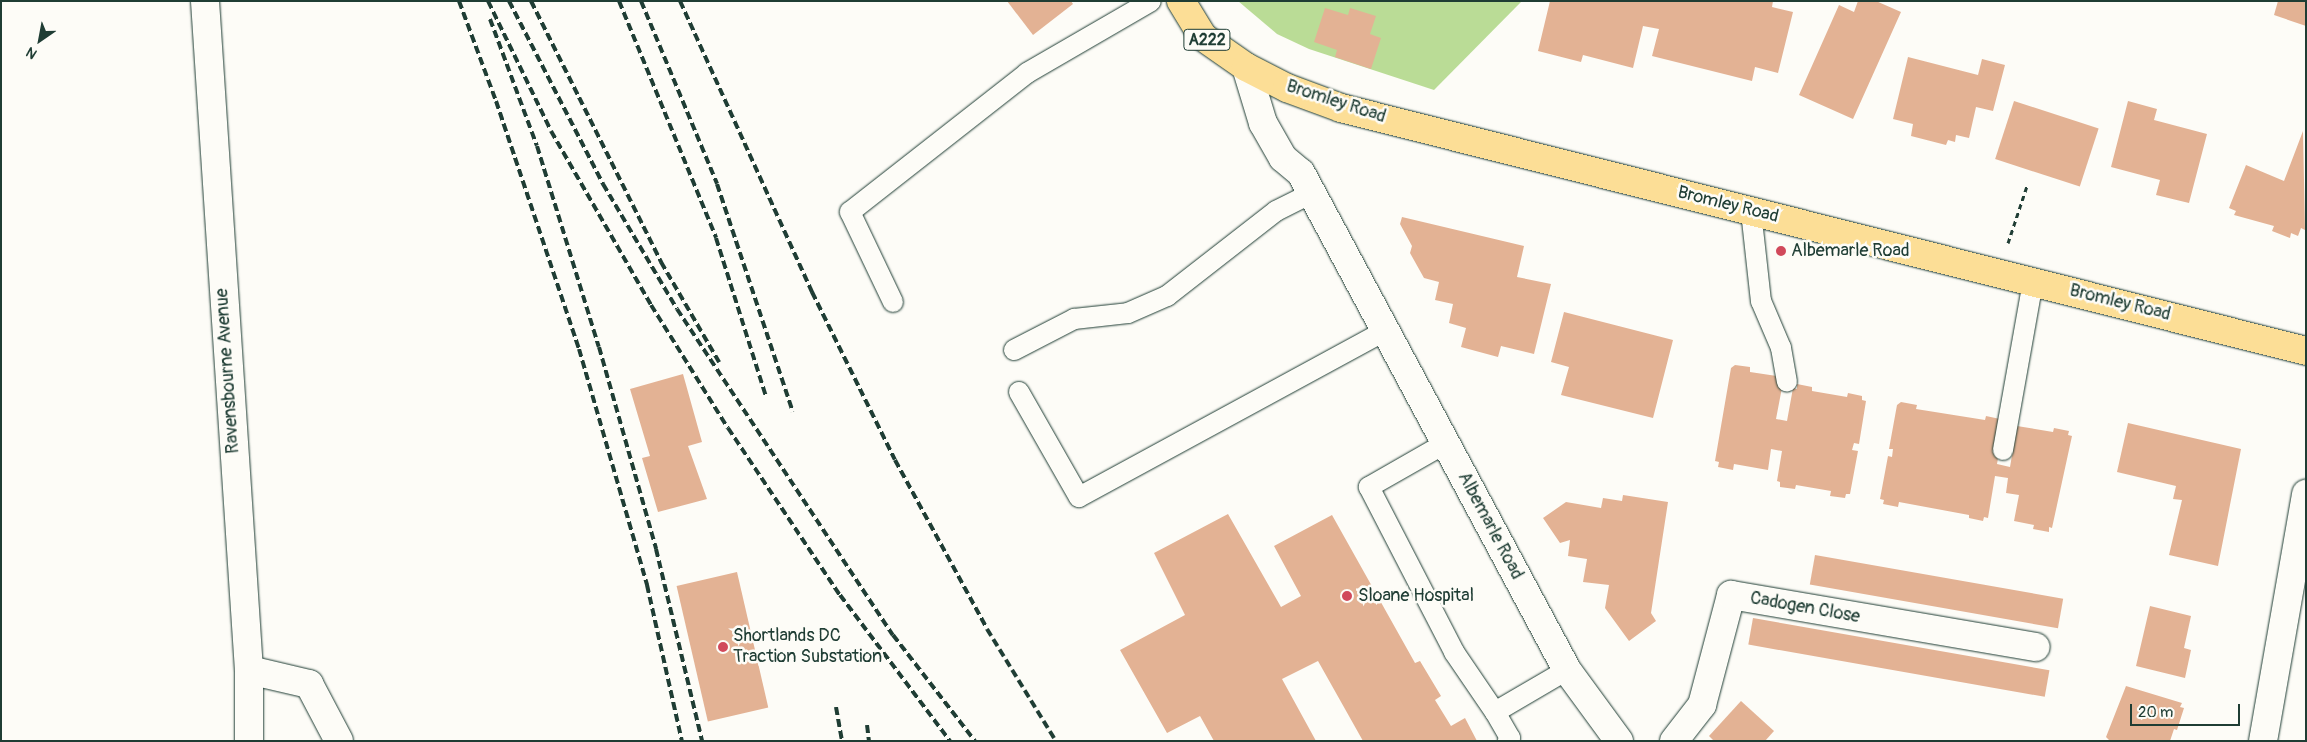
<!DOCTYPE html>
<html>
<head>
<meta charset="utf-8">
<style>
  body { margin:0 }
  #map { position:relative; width:2307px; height:742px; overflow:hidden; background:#fdfcf7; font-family:Pangolin,sans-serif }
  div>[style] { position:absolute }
  .green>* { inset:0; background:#badc96 }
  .building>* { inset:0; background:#e3b294; transform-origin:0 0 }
  .path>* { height:3px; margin-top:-1.5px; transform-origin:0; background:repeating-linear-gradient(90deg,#1f3d34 0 5px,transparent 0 9px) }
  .roads { filter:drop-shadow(0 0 1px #1f3d34) drop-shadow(0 0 1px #1f3d34) }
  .lane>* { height:20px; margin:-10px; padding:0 10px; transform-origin:10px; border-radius:10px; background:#fdfcf7 }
  .street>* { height:28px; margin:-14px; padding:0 14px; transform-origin:14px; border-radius:14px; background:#fdfcf7 }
  .primary>* { height:28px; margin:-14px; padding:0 14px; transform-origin:14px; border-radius:14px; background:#fcde96 }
  .rail>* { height:4px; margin-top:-2px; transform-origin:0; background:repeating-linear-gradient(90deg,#1f3d34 0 8px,transparent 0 12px) }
  .dots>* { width:14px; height:14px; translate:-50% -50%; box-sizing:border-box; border:2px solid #fdfcf7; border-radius:50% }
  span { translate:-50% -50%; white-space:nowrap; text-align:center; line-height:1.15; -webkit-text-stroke:5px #fdfcf7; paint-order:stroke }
  .shield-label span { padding:1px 4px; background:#fdfcf7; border:1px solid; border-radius:4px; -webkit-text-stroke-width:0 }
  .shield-label { font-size:16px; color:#1f3d34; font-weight:700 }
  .street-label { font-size:18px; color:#1f3d34 }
  .poi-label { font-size:18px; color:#1f3d34 }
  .left { translate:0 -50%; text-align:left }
  .frame { position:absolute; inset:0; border:2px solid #1f3d34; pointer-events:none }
  .north { position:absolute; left:15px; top:15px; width:50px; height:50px; -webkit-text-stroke:4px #fdfcf7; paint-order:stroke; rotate:213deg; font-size:14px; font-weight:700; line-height:20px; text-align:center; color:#1f3d34 }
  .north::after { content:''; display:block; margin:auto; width:18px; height:22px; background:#1f3d34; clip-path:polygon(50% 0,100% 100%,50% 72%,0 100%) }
  .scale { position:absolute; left:2130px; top:704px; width:110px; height:22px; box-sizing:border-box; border:2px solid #1f3d34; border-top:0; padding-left:6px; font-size:15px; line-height:18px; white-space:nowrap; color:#1f3d34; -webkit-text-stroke:4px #fdfcf7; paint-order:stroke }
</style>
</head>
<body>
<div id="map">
  <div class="green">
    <i style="clip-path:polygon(1238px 1px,1522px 1px,1434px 90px,1309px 49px,1277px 34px)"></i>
  </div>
  <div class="building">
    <i style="clip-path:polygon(1007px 1px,1071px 1px,1073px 4px,1033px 35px)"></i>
    <i style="clip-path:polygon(1550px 1px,1773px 1px,1772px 7px,1793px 12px,1778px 73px,1755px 67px,1752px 81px,1652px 56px,1659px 29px,1643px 26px,1633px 68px,1583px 55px,1581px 62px,1538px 51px)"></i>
    <i style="clip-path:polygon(1858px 1px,1876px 1px,1901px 12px,1853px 119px,1799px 95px,1839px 5px,1854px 12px)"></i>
    <i style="clip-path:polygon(2278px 1px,2306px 1px,2306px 26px,2274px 15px)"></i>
    <i style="clip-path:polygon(1325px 8px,1348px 15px,1350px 8px,1376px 16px,1370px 34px,1381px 38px,1371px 69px,1335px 57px,1337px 50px,1314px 42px)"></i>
    <i style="clip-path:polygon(1908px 57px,1978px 75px,1982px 59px,2005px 65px,1993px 111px,1976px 107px,1969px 138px,1956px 135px,1955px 142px,1948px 140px,1946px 145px,1911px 136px,1913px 124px,1893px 119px)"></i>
    <i style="left:2014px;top:101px;width:89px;height:61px;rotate:18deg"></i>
    <i style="clip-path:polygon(2128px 101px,2157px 109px,2154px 120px,2207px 134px,2189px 203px,2156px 195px,2160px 180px,2111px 167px)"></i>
    <i style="clip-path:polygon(2303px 131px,2305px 230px,2301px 228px,2298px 236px,2291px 233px,2290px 238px,2272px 231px,2274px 226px,2234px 215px,2236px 211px,2229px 208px,2246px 165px,2284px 181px)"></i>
    <i style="clip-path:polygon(1402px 217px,1524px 246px,1517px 277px,1551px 284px,1534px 354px,1501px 346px,1498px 357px,1461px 347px,1466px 328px,1449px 323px,1453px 304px,1435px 300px,1439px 282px,1424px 278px,1410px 253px,1412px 246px,1400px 224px)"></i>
    <i style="clip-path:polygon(1564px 312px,1673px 340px,1653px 418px,1561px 395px,1569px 367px,1551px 362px)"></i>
    <i style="clip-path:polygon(1735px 365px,1750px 367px,1750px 372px,1784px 377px,1776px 419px,1787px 421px,1793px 388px,1797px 389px,1797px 384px,1812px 387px,1812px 391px,1847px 397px,1848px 393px,1862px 396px,1862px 400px,1866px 401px,1859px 444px,1854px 443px,1852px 450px,1858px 451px,1850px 494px,1846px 494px,1845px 498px,1830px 496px,1831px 491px,1796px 485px,1795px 489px,1780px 487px,1780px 482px,1777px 481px,1782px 451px,1771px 449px,1768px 470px,1734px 464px,1733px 470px,1718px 467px,1719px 462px,1715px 461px,1731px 368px)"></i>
    <i style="clip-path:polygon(683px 374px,702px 442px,688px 446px,707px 499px,658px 512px,642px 458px,650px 456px,630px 389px)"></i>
    <i style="clip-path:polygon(1901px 402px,1917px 405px,1916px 409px,1985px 420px,1986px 416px,2000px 419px,2004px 424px,1997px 464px,2010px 467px,2017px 426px,2053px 432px,2054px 428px,2069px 431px,2068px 435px,2072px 436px,2052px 528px,2049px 527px,2049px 532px,2033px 529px,2034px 525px,2014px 521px,2019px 495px,2006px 493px,2008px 478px,1995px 476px,1988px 518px,1984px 517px,1983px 521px,1969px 518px,1969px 515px,1899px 502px,1898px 507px,1883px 504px,1884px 500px,1880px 499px,1888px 456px,1892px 457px,1893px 449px,1889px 449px,1897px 405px)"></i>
    <i style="clip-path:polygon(2128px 423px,2241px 449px,2218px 566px,2169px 555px,2182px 500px,2173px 499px,2176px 486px,2117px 472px)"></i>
    <i style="clip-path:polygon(1623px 495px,1668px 502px,1651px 613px,1656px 621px,1629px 641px,1605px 608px,1609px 585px,1583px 582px,1587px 559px,1568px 556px,1570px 540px,1560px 543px,1543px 518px,1566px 502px,1601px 508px,1603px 498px,1622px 501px)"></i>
    <i style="clip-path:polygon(1228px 514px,1281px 607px,1301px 596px,1274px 546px,1332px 515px,1415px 663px,1420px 661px,1441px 696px,1435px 700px,1451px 726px,1465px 718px,1477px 741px,1363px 741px,1318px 661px,1282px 679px,1316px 741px,1214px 741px,1200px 716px,1167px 733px,1120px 650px,1185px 615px,1154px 553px)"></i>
    <i style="left:1815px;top:555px;width:252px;height:30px;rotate:10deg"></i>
    <i style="left:737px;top:572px;width:139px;height:62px;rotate:77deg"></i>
    <i style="clip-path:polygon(2150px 606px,2191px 616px,2184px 648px,2191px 650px,2185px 678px,2136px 666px)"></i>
    <i style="left:1753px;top:618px;width:301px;height:27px;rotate:10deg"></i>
    <i style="clip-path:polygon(2126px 686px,2182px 703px,2180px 707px,2184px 708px,2177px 730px,2174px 729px,2170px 741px,2110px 741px,2106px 737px)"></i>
    <i style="clip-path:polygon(1741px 701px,1774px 731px,1765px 741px,1714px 741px,1709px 736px)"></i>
  </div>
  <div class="path">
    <i style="left:2008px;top:243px;width:60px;rotate:-71.6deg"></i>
  </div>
  <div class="roads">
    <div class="lane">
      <i style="left:1751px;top:211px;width:91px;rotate:83.7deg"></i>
      <i style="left:1761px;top:301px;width:51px;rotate:66.9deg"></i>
      <i style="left:1781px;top:348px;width:34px;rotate:80deg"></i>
      <i style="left:893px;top:302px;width:100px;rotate:-115.5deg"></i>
      <i style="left:850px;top:212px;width:225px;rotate:-38.1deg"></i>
      <i style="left:1027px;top:73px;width:143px;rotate:-30.1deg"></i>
      <i style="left:1014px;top:350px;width:68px;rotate:-27.3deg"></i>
      <i style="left:1074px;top:319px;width:54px;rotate:-6.3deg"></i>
      <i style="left:1128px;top:313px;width:43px;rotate:-23.6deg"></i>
      <i style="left:1167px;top:296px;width:138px;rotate:-37.9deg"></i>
      <i style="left:1276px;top:211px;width:40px;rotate:-26.6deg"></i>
      <i style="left:1019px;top:392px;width:121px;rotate:60.3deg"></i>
      <i style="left:1079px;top:497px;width:352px;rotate:-28.5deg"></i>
      <i style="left:1446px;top:443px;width:89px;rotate:150.3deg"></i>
      <i style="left:1369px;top:487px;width:186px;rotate:62.7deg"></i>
      <i style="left:1454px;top:652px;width:73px;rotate:55.7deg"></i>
      <i style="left:1495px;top:712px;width:30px;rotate:60deg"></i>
      <i style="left:1510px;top:738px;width:4px;rotate:124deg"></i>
      <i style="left:2003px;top:450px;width:172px;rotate:-79.9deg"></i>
      <i style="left:1495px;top:712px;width:83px;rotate:-30.3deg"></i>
    </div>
    <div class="street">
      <i style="left:205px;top:1px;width:670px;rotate:86.24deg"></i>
      <i style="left:249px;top:670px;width:71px;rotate:90deg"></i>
      <i style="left:1246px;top:67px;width:59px;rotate:73.1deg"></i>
      <i style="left:1263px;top:123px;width:40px;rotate:60.3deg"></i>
      <i style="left:1283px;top:158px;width:23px;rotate:40deg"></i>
      <i style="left:1301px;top:173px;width:564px;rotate:61.84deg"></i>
      <i style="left:1567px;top:670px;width:88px;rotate:53.8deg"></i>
      <i style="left:249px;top:670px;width:62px;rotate:13.1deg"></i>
      <i style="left:309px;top:684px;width:64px;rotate:62.2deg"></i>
      <i style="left:1674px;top:741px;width:46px;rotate:-52.1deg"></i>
      <i style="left:1702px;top:705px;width:114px;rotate:-75.2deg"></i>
      <i style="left:1731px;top:595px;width:309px;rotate:9.7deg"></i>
      <i style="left:2263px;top:741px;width:251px;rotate:-80.1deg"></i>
    </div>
    <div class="primary">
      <i style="left:1181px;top:1px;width:42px;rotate:58.6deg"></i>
      <i style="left:1203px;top:37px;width:52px;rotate:34.9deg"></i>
      <i style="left:1246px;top:67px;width:46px;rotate:27.1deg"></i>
      <i style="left:1287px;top:88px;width:58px;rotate:20.3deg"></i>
      <i style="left:1341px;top:108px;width:995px;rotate:14.13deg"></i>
    </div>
  </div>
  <div class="rail">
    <i style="left:459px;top:1px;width:107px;rotate:69.7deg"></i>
    <i style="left:496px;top:101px;width:262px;rotate:71.5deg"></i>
    <i style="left:579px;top:349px;width:246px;rotate:73.9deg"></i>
    <i style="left:647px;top:585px;width:160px;rotate:77.4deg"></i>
    <i style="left:488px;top:1px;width:144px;rotate:64.1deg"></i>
    <i style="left:551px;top:131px;width:201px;rotate:60.1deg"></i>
    <i style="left:651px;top:305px;width:145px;rotate:58deg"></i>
    <i style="left:728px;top:428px;width:201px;rotate:56.2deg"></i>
    <i style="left:840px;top:595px;width:183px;rotate:53deg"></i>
    <i style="left:509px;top:1px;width:206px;rotate:62.8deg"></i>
    <i style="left:603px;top:184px;width:145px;rotate:59.4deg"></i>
    <i style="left:677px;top:309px;width:391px;rotate:56.5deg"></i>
    <i style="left:893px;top:635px;width:134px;rotate:52.3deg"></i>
    <i style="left:531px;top:1px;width:292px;rotate:63.5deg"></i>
    <i style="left:661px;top:262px;width:116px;rotate:59.9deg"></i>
    <i style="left:619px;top:1px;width:256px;rotate:67.7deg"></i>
    <i style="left:716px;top:238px;width:167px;rotate:72.5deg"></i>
    <i style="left:641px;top:1px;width:198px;rotate:67.4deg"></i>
    <i style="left:717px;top:184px;width:240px;rotate:71.6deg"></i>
    <i style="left:680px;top:1px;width:320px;rotate:65.6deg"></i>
    <i style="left:812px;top:292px;width:187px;rotate:63.7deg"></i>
    <i style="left:895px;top:460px;width:192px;rotate:61.4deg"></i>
    <i style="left:987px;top:629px;width:132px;rotate:58.4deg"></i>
    <i style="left:490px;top:19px;width:135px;rotate:69.7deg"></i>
    <i style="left:537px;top:146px;width:210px;rotate:72.9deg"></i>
    <i style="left:599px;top:347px;width:210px;rotate:74.2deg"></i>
    <i style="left:656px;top:549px;width:197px;rotate:76.5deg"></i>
    <i style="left:836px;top:707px;width:35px;rotate:80deg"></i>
    <i style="left:867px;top:725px;width:16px;rotate:83deg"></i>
  </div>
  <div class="dots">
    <i style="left:1781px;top:251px;background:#d1495b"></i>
    <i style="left:1347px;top:596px;background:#d1495b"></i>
    <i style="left:723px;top:647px;background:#d1495b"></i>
  </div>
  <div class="shield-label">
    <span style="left:1207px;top:40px">A222</span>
  </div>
  <div class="street-label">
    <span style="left:1336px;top:102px;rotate:18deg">Bromley Road</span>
    <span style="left:1728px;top:205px;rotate:14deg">Bromley Road</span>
    <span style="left:2120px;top:303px;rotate:14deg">Bromley Road</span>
    <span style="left:228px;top:371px;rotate:-94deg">Ravensbourne Avenue</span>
    <span style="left:1490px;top:526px;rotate:62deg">Albemarle Road</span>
    <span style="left:1805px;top:608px;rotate:10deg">Cadogen Close</span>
  </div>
  <div class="poi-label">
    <span class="left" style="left:1791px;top:251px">Albemarle Road</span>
    <span class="left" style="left:1358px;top:596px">Sloane Hospital</span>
    <span class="left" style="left:733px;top:647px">Shortlands DC<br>Traction Substation</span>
  </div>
  <div class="frame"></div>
  <div class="north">N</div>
  <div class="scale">20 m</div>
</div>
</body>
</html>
